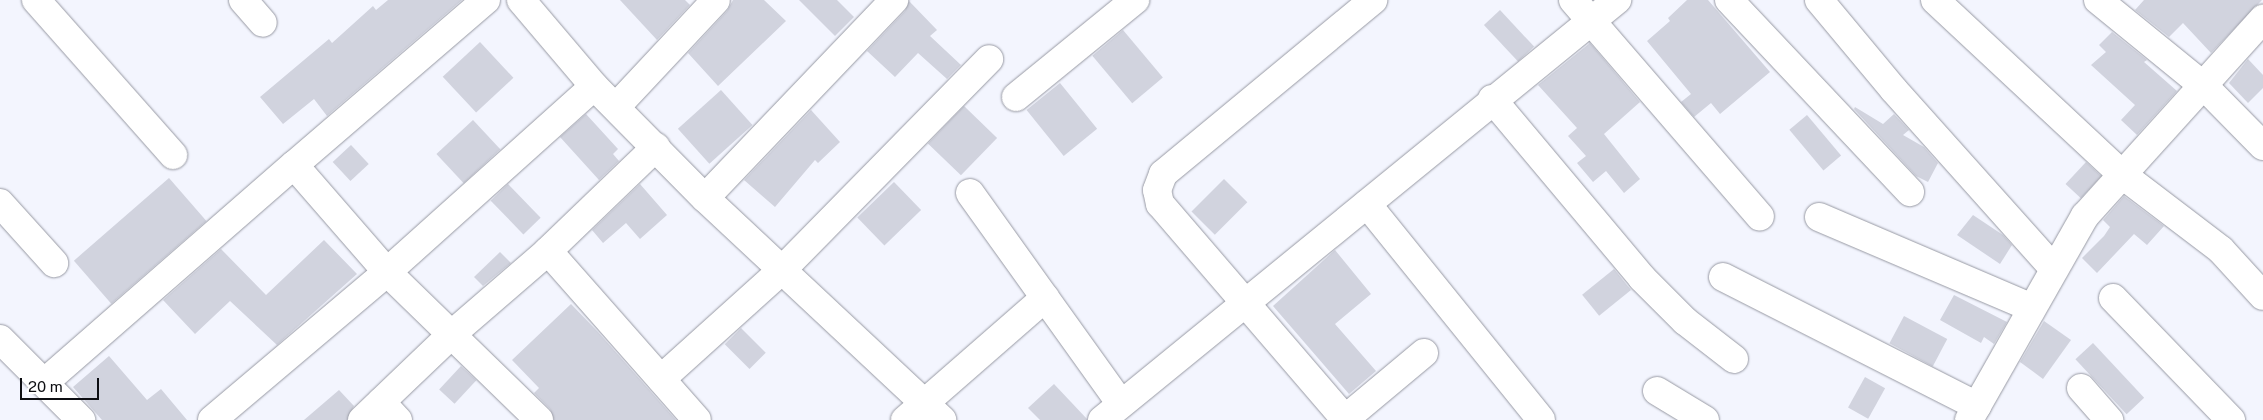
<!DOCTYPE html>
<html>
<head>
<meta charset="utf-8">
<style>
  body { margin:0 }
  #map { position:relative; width:2263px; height:420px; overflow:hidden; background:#f3f5fe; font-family:"Public Sans",sans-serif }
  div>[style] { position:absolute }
  .building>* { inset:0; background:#d1d3de; transform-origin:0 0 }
  .roads { filter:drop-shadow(0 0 1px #9799a3) drop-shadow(0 0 1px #9799a3) }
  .minor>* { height:28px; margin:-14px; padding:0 14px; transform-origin:14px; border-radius:14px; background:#fff }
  span { translate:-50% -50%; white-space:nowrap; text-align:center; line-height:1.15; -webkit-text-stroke:4px #fff; paint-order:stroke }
  .scale { position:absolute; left:20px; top:378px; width:79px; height:22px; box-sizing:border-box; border:2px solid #0d0e12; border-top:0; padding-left:6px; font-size:15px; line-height:18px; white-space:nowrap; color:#0d0e12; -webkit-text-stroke:4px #fff; paint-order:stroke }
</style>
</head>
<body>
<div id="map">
  <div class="building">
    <i style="clip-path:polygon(388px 0,462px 0,327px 116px,314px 99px,283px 124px,260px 97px,329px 39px,332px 43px,373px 6px,376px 10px)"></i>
    <i style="clip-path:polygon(620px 0,685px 0,690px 5px,657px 40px)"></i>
    <i style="clip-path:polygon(733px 0,764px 0,786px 21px,718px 86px,688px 53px,727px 11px)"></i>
    <i style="clip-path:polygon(799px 0,837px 0,854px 17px,835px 36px)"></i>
    <i style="clip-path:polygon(1687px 0,1708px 0,1770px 72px,1720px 114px,1711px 103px,1694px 117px,1681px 102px,1691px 94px,1647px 41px,1670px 21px,1668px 18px)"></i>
    <i style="clip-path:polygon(2144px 0,2262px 0,2211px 53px,2183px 23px,2169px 37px,2135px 10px)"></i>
    <i style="clip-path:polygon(909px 1px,937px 30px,930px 36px,961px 65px,947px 79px,918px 53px,895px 77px,867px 51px,905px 11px)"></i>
    <i style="left:1500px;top:10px;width:50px;height:22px;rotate:47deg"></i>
    <i style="left:1123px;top:30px;width:62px;height:40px;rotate:50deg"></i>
    <i style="clip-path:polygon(2112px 32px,2147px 60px,2144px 62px,2177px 91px,2137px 135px,2121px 120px,2135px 105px,2091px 65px,2106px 52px,2099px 45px)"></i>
    <i style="left:480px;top:42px;width:49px;height:51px;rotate:47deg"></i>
    <i style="clip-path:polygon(1590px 43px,1640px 102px,1604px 134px,1640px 179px,1624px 193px,1606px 171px,1593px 182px,1577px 163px,1586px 156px,1568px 136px,1577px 128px,1538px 85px)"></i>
    <i style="clip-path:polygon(2248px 59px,2263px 75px,2263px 88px,2248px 103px,2229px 83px)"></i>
    <i style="left:1060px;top:83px;width:59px;height:43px;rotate:51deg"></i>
    <i style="left:721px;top:90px;width:47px;height:58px;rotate:48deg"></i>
    <i style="left:964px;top:106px;width:46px;height:52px;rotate:44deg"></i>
    <i style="clip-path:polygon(1855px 107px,1883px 124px,1894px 114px,1909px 130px,1903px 135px,1924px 147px,1938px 163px,1928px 182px,1916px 176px,1854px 109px)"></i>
    <i style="clip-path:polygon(811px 110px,840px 142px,818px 163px,815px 160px,775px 207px,744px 180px)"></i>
    <i style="clip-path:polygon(586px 114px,618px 149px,613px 154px,619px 161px,599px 180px,560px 137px)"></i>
    <i style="left:1807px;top:115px;width:53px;height:23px;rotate:50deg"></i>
    <i style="left:473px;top:120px;width:40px;height:50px;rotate:47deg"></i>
    <i style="left:351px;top:145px;width:26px;height:25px;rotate:47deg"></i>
    <i style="left:2086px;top:162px;width:21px;height:30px;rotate:43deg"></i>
    <i style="left:169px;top:178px;width:57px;height:126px;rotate:49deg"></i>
    <i style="left:1224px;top:179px;width:33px;height:46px;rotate:45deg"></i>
    <i style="left:894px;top:182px;width:39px;height:51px;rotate:46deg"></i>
    <i style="left:508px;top:184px;width:47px;height:24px;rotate:46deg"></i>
    <i style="clip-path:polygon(640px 184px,667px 215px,640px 239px,626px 223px,603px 243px,592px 230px)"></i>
    <i style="clip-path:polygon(2124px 196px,2164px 226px,2147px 245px,2134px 234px,2097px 273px,2082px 258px,2104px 236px,2110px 227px,2103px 220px)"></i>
    <i style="clip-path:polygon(1973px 215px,2003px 235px,2012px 245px,2000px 264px,1957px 235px)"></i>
    <i style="clip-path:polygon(324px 240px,357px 274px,277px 345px,230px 301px,195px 334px,163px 300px,221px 249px,266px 295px)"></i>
    <i style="clip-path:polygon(1335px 250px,1371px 294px,1335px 324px,1376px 371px,1349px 394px,1273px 306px)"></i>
    <i style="clip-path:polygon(500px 252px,511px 263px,483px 286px,474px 277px)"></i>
    <i style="left:1614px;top:269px;width:27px;height:41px;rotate:51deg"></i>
    <i style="clip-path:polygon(1954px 295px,2007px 322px,1994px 344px,1984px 337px,1981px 343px,1940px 320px)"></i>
    <i style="clip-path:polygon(571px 304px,598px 332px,676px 420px,554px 420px,550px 409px,534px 393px,539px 388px,512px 360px)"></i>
    <i style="left:1904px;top:316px;width:49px;height:31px;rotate:28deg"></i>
    <i style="clip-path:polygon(2044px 321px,2071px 340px,2043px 379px,2020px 362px)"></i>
    <i style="left:741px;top:328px;width:35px;height:23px;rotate:45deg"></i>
    <i style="left:2093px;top:343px;width:75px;height:24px;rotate:47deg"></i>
    <i style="clip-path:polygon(109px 356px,147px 400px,161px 389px,187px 420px,102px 420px,73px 387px)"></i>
    <i style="left:461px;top:366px;width:21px;height:32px;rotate:43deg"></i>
    <i style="left:1865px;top:377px;width:23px;height:35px;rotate:29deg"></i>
    <i style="clip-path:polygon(1054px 384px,1087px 419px,1087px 420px,1040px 420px,1028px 408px)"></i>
    <i style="clip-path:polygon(339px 390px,354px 406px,347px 420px,304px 420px)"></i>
  </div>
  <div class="roads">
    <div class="minor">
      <i style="left:36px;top:0;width:207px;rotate:48.5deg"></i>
      <i style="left:243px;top:0;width:30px;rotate:49deg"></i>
      <i style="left:486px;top:0;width:253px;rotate:139.3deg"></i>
      <i style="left:294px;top:165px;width:142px;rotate:49deg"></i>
      <i style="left:387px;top:272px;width:278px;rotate:-41.9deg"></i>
      <i style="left:521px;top:0;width:113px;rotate:49.7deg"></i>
      <i style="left:594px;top:86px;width:158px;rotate:45.3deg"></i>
      <i style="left:705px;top:198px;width:325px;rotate:43.1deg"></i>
      <i style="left:1573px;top:0;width:286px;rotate:49.2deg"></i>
      <i style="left:1729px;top:0;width:264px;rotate:46.7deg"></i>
      <i style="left:1819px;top:0;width:117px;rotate:50.2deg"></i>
      <i style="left:1894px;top:90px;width:239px;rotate:48.2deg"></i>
      <i style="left:1935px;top:0;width:258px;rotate:43deg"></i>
      <i style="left:2124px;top:176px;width:122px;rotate:37.3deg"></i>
      <i style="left:2221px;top:250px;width:62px;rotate:47.6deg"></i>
      <i style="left:2098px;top:0;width:136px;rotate:39.1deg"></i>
      <i style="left:2204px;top:86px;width:84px;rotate:45.5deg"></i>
      <i style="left:1016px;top:97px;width:154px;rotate:-39.2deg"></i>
      <i style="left:1492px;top:99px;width:234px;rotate:50deg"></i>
      <i style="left:1642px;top:278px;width:61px;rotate:45deg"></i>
      <i style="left:1685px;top:321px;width:62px;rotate:37.8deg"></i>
      <i style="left:616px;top:107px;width:146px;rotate:-46.9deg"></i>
      <i style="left:970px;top:193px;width:259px;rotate:54.4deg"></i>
      <i style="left:705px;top:198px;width:274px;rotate:-46.3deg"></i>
      <i style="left:0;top:203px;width:81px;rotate:48deg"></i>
      <i style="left:1367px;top:204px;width:277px;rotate:51.1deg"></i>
      <i style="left:1819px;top:217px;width:229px;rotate:23.1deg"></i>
      <i style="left:548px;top:251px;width:225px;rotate:48.6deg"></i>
      <i style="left:1723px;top:277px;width:285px;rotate:26.9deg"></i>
      <i style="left:2113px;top:298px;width:170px;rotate:46deg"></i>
      <i style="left:0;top:339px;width:115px;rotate:45deg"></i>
      <i style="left:661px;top:379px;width:161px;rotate:-42deg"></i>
      <i style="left:781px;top:271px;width:297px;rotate:-45.5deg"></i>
      <i style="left:45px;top:382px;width:330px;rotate:-41.1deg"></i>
      <i style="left:2081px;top:388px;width:43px;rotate:48.8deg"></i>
      <i style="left:1657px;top:391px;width:56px;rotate:31.1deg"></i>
      <i style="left:381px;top:402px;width:25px;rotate:47deg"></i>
      <i style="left:1345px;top:419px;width:103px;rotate:-39.9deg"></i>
      <i style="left:212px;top:420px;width:229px;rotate:-40.2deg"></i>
      <i style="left:387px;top:272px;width:212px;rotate:44.2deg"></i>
      <i style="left:362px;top:420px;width:124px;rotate:-43.7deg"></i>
      <i style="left:452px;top:334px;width:127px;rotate:-40.8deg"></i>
      <i style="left:548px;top:251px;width:150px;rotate:-43.9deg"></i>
      <i style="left:905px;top:420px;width:186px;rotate:-41.1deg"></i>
      <i style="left:1102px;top:420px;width:665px;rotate:-39.2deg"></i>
      <i style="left:1346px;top:420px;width:285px;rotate:-130.7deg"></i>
      <i style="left:1160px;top:204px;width:14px;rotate:-102deg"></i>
      <i style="left:1157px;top:190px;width:17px;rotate:-69deg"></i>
      <i style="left:1163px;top:174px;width:273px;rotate:-39.6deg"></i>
      <i style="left:1969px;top:420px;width:235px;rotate:-60.4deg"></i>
      <i style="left:2085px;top:216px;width:266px;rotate:-47.9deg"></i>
    </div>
  </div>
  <div class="scale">20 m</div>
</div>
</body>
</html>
